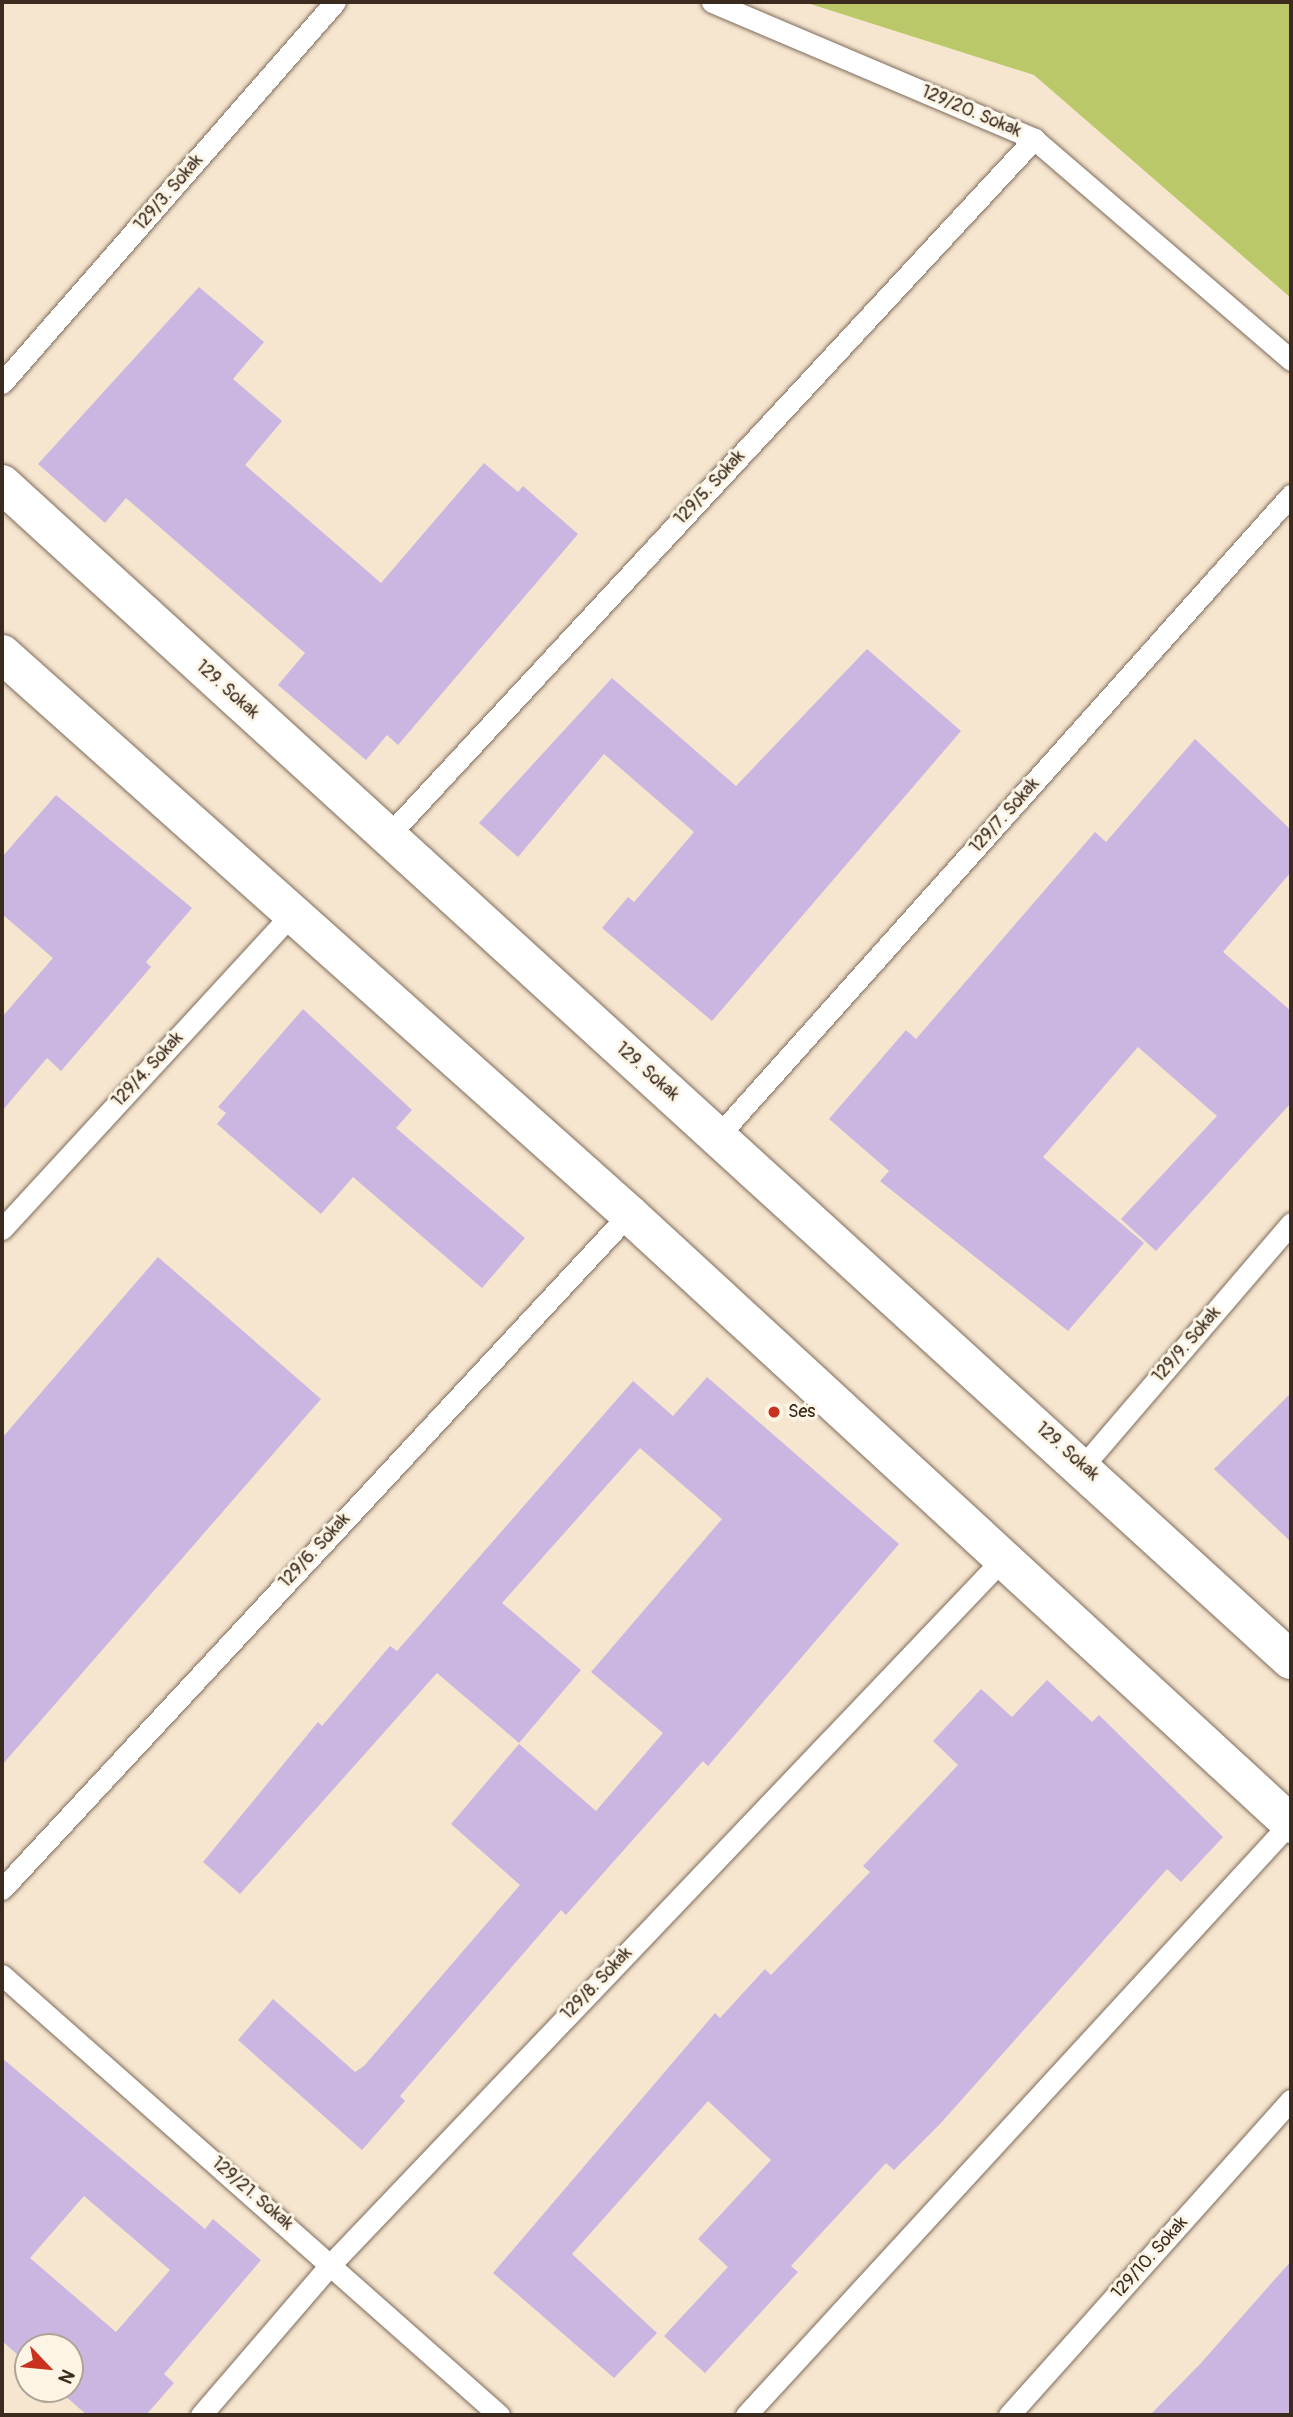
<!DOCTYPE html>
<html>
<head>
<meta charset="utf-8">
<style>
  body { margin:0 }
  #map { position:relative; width:1293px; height:2417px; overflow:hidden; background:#f7e6cf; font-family:Pangolin,sans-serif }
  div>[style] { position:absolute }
  .green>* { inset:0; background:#bbc86a }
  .building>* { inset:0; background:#cab6e0 }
  .roads { filter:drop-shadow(0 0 2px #7d6c5c) drop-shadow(0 0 2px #7d6c5c) }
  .service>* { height:21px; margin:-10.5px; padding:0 10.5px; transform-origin:10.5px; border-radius:10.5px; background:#fff }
  .minor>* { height:38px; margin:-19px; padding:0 19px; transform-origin:19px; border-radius:19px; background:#fff }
  .dots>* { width:19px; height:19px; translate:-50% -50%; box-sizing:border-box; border:4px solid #fcf5e5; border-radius:50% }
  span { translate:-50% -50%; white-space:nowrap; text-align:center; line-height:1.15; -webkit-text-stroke:6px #fcf5e5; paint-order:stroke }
  .street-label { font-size:18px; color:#3b2a1e }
  .poi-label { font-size:18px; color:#3b2a1e }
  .left { translate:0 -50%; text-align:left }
  .frame { position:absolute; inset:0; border:4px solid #3b2a1e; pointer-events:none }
  .north { position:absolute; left:14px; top:2333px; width:70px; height:70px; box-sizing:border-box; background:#fcf5e5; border:2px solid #afa495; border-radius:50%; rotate:116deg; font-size:19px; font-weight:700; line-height:28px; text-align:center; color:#3b2a1e }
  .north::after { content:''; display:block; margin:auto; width:24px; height:32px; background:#c8321e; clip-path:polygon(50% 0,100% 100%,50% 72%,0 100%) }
</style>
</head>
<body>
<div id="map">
  <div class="green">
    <i style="clip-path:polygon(804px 2px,1291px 2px,1291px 298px,1034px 75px)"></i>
  </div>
  <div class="building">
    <i style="clip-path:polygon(199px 287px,264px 342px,233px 379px,282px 421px,245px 465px,381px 583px,484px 463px,518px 492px,523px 486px,578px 534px,398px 745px,387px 735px,366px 760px,278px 685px,305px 653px,126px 498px,105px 523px,38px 464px)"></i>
    <i style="clip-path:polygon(867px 649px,961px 731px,712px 1021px,602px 928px,628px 897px,634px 902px,694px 832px,604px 754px,518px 857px,479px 823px,612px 678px,736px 786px)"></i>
    <i style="clip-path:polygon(1195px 739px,1291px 830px,1291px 872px,1223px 952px,1291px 1011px,1291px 1103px,1156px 1251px,1121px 1219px,1217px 1116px,1138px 1047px,1043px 1157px,1144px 1243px,1068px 1331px,880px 1181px,889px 1171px,829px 1119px,906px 1030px,916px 1039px,1095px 832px,1106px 842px)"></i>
    <i style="clip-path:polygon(56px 795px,192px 908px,146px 962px,151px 967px,61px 1071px,47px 1058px,2px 1111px,2px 1017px,53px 958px,2px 914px,2px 857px)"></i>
    <i style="clip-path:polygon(303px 1009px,412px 1110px,396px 1128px,525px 1238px,482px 1288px,353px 1177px,321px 1214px,217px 1124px,226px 1113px,218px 1107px)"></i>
    <i style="clip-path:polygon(158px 1257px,321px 1399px,2px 1765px,2px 1438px)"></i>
    <i style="clip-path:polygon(707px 1377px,899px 1544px,708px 1766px,703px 1761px,566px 1915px,561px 1910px,400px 2096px,405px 2101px,362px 2150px,238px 2040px,273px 1999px,355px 2072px,364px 2066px,520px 1885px,451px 1824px,519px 1744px,596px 1811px,663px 1733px,591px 1672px,722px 1519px,640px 1448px,502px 1603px,581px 1670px,519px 1743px,437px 1673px,240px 1894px,203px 1862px,318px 1722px,322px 1726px,390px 1646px,397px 1651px,633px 1381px,673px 1416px)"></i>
    <i style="clip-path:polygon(1291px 1393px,1291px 1542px,1214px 1469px)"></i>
    <i style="clip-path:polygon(1047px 1680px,1092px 1722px,1099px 1715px,1223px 1837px,1181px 1882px,1167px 1869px,940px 2124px,894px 2170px,886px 2163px,791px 2266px,798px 2272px,705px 2373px,664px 2336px,728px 2267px,698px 2239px,771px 2160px,708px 2101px,572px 2254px,657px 2333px,614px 2378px,493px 2273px,715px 2013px,720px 2018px,765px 1969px,771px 1975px,870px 1872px,863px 1866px,958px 1765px,933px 1741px,981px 1689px,1012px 1717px)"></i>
    <i style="clip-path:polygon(evenodd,2px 2058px,205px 2229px,213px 2219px,261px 2260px,164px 2374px,174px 2383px,146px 2415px,87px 2415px,57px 2389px,70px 2389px,70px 2347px,28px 2347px,28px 2364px,2px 2341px,2px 2058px,84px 2196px,170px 2270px,116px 2332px,30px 2258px,84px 2196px)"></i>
    <i style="clip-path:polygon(1291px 2261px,1291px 2415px,1150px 2415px,1201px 2363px)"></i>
  </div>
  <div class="roads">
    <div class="service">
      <i style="left:712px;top:2px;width:350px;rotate:23deg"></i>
      <i style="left:1034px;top:139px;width:339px;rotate:40.7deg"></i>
      <i style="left:2px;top:383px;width:506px;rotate:-48.85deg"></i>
      <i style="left:387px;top:837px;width:952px;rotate:-47.17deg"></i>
      <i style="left:718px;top:1136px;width:860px;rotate:-48.21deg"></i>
      <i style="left:2px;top:1229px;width:432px;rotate:-47.4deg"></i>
      <i style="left:1083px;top:1466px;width:320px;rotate:-49.4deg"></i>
      <i style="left:2px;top:1889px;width:921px;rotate:-47.11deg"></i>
      <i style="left:2px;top:1975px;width:664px;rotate:41.52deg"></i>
      <i style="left:201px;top:2415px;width:199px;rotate:-49.3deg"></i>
      <i style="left:331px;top:2264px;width:971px;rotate:-46.38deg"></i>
      <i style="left:746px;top:2415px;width:804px;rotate:-47.42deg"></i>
      <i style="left:1009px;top:2415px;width:423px;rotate:-48.2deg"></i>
    </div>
    <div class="minor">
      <i style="left:2px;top:484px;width:1745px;rotate:42.38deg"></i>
      <i style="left:2px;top:654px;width:841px;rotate:41.77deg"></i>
      <i style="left:629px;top:1214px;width:900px;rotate:42.66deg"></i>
    </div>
  </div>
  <div class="dots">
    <i style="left:774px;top:1412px;background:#c8321e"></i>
  </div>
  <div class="street-label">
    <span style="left:971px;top:112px;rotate:23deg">129/20. Sokak</span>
    <span style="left:169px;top:193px;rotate:-49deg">129/3. Sokak</span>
    <span style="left:710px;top:488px;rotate:-47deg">129/5. Sokak</span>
    <span style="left:227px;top:690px;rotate:42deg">129. Sokak</span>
    <span style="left:1005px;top:816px;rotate:-48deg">129/7. Sokak</span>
    <span style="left:148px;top:1070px;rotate:-47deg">129/4. Sokak</span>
    <span style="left:647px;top:1072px;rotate:42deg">129. Sokak</span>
    <span style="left:1187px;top:1345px;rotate:-49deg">129/9. Sokak</span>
    <span style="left:1067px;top:1452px;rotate:42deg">129. Sokak</span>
    <span style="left:315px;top:1551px;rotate:-47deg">129/6. Sokak</span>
    <span style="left:597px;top:1984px;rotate:-46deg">129/8. Sokak</span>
    <span style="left:252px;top:2194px;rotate:41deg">129/21. Sokak</span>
    <span style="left:1150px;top:2258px;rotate:-48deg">129/10. Sokak</span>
  </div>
  <div class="poi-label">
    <span class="left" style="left:788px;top:1412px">Ses</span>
  </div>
  <div class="frame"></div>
  <div class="north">N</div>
</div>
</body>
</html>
